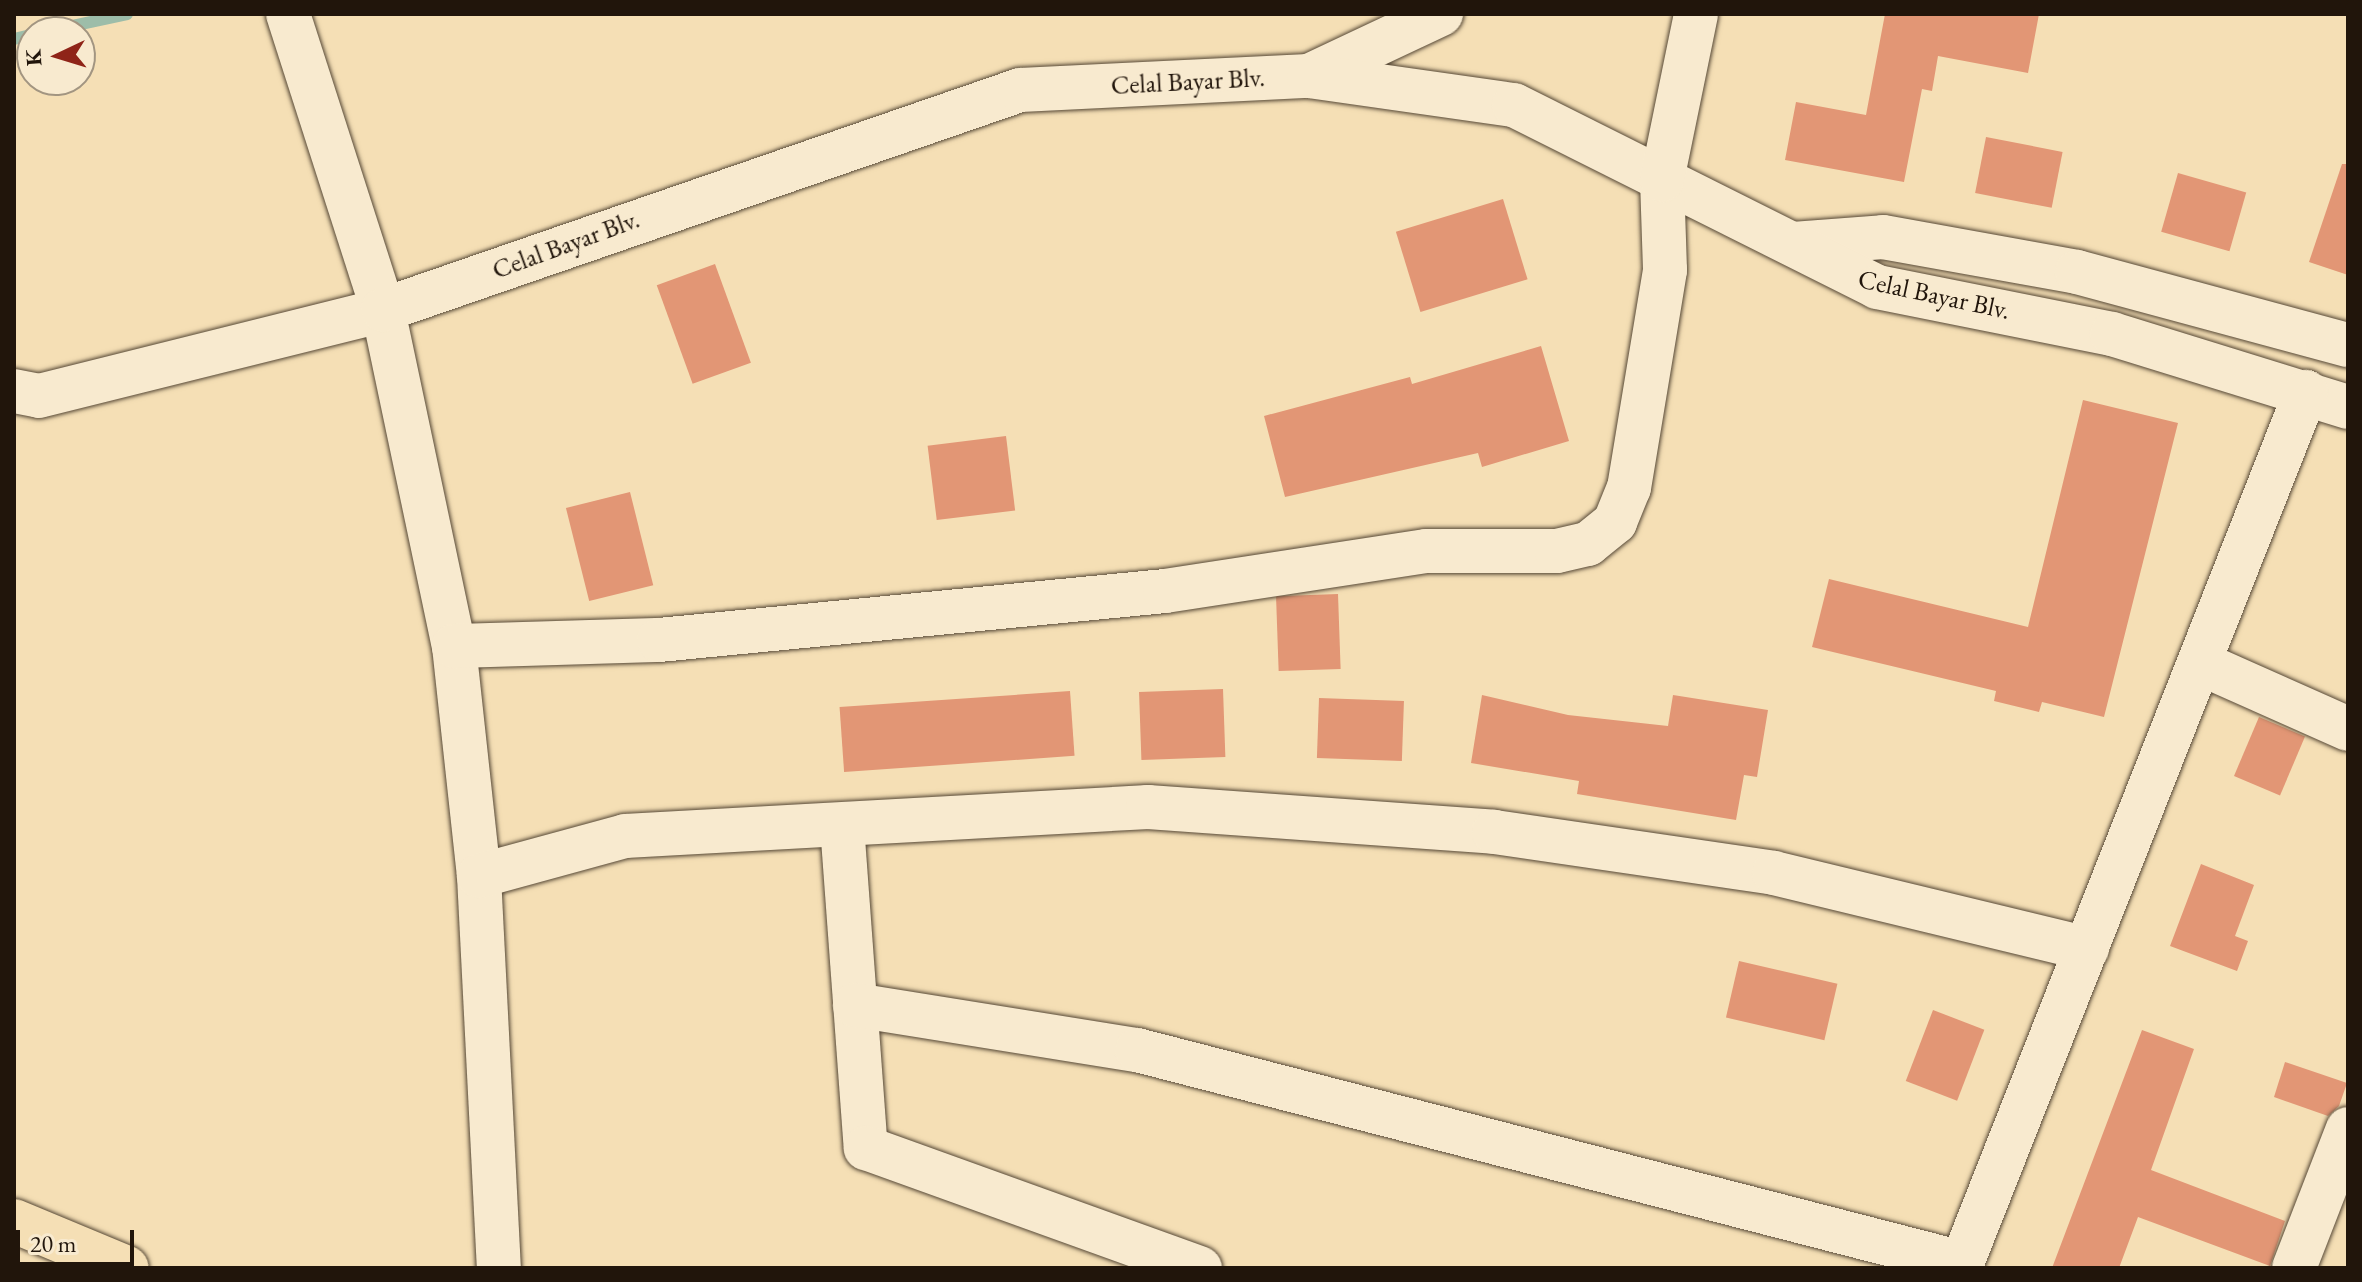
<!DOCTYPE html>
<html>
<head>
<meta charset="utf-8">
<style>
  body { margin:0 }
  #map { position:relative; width:2362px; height:1282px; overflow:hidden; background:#f5dfb5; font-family:"EB Garamond",serif }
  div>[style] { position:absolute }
  .stream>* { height:12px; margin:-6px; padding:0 6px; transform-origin:6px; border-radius:6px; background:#9dbda9 }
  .building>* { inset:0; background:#e29675; transform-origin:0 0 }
  .roads { filter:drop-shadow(0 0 2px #564836) drop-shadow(0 0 2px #564836) }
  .minor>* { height:44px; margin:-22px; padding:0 22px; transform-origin:22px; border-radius:22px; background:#f8eacf }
  .major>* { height:44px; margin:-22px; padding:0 22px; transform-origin:22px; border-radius:22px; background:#f5dfb5 }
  span { translate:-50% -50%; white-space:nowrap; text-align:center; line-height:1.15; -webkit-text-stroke:6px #f8eacf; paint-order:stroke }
  .street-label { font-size:26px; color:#21150b }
  .frame { position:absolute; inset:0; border:16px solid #21150b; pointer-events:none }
  .north { position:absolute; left:16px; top:16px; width:80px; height:80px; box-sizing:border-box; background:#f8eacf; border:2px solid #a29581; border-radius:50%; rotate:266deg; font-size:22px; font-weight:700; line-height:32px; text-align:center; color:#21150b }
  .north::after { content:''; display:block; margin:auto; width:28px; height:36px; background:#8f2418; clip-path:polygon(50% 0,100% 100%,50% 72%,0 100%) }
  .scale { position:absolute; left:16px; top:1230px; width:118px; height:36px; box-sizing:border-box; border:4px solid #21150b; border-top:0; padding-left:10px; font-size:24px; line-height:28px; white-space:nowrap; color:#21150b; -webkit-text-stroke:6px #f8eacf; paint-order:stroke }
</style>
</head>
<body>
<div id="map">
  <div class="stream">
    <i style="left:44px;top:32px;width:85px;rotate:-12.2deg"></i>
    <i style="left:14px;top:39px;width:18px;rotate:-13deg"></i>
  </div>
  <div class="building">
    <i style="clip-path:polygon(1885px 14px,2039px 14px,2028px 73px,1938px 56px,1932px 91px,1922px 89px,1904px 182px,1785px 160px,1796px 102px,1866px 115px)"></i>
    <i style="left:1986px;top:137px;width:78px;height:57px;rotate:11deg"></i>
    <i style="clip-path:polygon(2342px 164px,2348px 164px,2348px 275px,2309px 262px)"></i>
    <i style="left:2178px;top:173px;width:71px;height:61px;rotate:16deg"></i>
    <i style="left:1503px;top:199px;width:84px;height:112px;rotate:73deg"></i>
    <i style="left:715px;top:264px;width:105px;height:62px;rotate:70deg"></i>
    <i style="clip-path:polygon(1541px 346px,1569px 441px,1482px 467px,1478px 453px,1285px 497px,1264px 416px,1410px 377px,1412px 384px)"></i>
    <i style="clip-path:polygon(2083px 400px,2178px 423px,2104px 717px,2042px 702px,2039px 712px,1994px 701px,1996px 691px,1812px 647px,1829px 579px,2028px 627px)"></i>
    <i style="left:1006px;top:436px;width:75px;height:79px;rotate:83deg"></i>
    <i style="left:630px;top:492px;width:96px;height:66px;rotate:76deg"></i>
    <i style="left:1338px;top:594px;width:75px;height:62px;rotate:88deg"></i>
    <i style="left:1223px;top:689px;width:68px;height:84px;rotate:88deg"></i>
    <i style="left:1070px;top:691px;width:65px;height:231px;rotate:86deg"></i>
    <i style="clip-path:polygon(1482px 695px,1568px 715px,1668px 726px,1673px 695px,1768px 710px,1757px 777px,1744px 775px,1736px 820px,1577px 794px,1579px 781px,1471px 763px)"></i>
    <i style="left:1319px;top:698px;width:85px;height:60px;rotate:2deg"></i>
    <i style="left:2259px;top:717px;width:50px;height:64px;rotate:23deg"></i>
    <i style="clip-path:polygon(2201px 864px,2254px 885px,2235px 936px,2248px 941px,2237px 971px,2170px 946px)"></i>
    <i style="left:1739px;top:961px;width:101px;height:58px;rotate:13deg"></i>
    <i style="left:1933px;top:1010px;width:55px;height:76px;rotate:21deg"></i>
    <i style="clip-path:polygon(2142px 1030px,2194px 1049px,2151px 1170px,2285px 1221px,2270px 1266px,2138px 1217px,2119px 1268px,2052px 1268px)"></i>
    <i style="clip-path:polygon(2285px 1062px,2347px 1083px,2339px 1106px,2328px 1116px,2274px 1097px)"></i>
  </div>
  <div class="roads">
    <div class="minor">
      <i style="left:288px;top:14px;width:311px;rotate:72.2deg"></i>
      <i style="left:383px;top:310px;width:343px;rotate:78.1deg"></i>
      <i style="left:454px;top:646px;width:231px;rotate:83.8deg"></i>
      <i style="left:479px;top:876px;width:393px;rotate:87.1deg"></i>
      <i style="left:1309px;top:76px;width:146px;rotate:-25.2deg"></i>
      <i style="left:1793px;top:244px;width:90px;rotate:-4.4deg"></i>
      <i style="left:1883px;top:237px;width:197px;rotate:10.2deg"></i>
      <i style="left:2077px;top:272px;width:281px;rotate:15.1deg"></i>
      <i style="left:14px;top:391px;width:25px;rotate:11deg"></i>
      <i style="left:39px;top:396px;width:355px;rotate:-14deg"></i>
      <i style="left:383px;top:310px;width:674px;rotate:-19.05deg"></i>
      <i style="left:1020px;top:90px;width:289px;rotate:-2.8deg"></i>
      <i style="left:1309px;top:76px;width:207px;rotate:8.1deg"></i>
      <i style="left:1514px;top:105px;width:406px;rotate:26.6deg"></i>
      <i style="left:1877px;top:287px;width:240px;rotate:11.3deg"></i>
      <i style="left:2112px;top:334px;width:247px;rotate:17.2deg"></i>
      <i style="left:454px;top:646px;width:205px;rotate:-1.7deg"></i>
      <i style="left:659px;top:640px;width:508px;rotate:-5.53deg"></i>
      <i style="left:1165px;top:591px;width:264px;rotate:-8.7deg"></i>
      <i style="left:1426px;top:551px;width:131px"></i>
      <i style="left:1557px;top:551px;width:32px;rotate:-13deg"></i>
      <i style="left:1588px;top:544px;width:35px;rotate:-39deg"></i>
      <i style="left:1615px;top:522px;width:37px;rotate:-68deg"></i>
      <i style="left:1629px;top:488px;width:221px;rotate:-80.6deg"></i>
      <i style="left:1665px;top:270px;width:90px;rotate:-91.9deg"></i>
      <i style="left:1662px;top:180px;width:169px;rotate:-78.4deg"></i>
      <i style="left:2200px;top:663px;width:162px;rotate:24deg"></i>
      <i style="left:842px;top:825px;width:324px;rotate:85.8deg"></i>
      <i style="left:866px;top:1148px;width:355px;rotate:19.8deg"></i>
      <i style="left:479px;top:876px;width:151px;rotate:-15.3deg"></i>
      <i style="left:625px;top:836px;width:524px;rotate:-3.17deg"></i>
      <i style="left:1148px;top:807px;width:347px;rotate:4.1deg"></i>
      <i style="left:1494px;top:832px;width:283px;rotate:8.3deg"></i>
      <i style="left:1774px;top:873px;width:322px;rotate:13.6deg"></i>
      <i style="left:855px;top:1005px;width:286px;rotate:9.1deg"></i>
      <i style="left:1137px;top:1050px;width:852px;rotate:14.48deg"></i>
      <i style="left:1960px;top:1268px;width:942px;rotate:-68.45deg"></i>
      <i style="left:2294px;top:1268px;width:149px;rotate:-68.8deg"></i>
    </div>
    <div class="major">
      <i style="left:14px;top:1221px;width:122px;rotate:22.6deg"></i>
    </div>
  </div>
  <div class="street-label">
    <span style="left:1188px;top:82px;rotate:-3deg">Celal Bayar Blv.</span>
    <span style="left:566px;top:245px;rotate:-20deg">Celal Bayar Blv.</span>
    <span style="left:1934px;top:295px;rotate:12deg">Celal Bayar Blv.</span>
  </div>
  <div class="frame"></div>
  <div class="north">K</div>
  <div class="scale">20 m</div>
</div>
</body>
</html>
